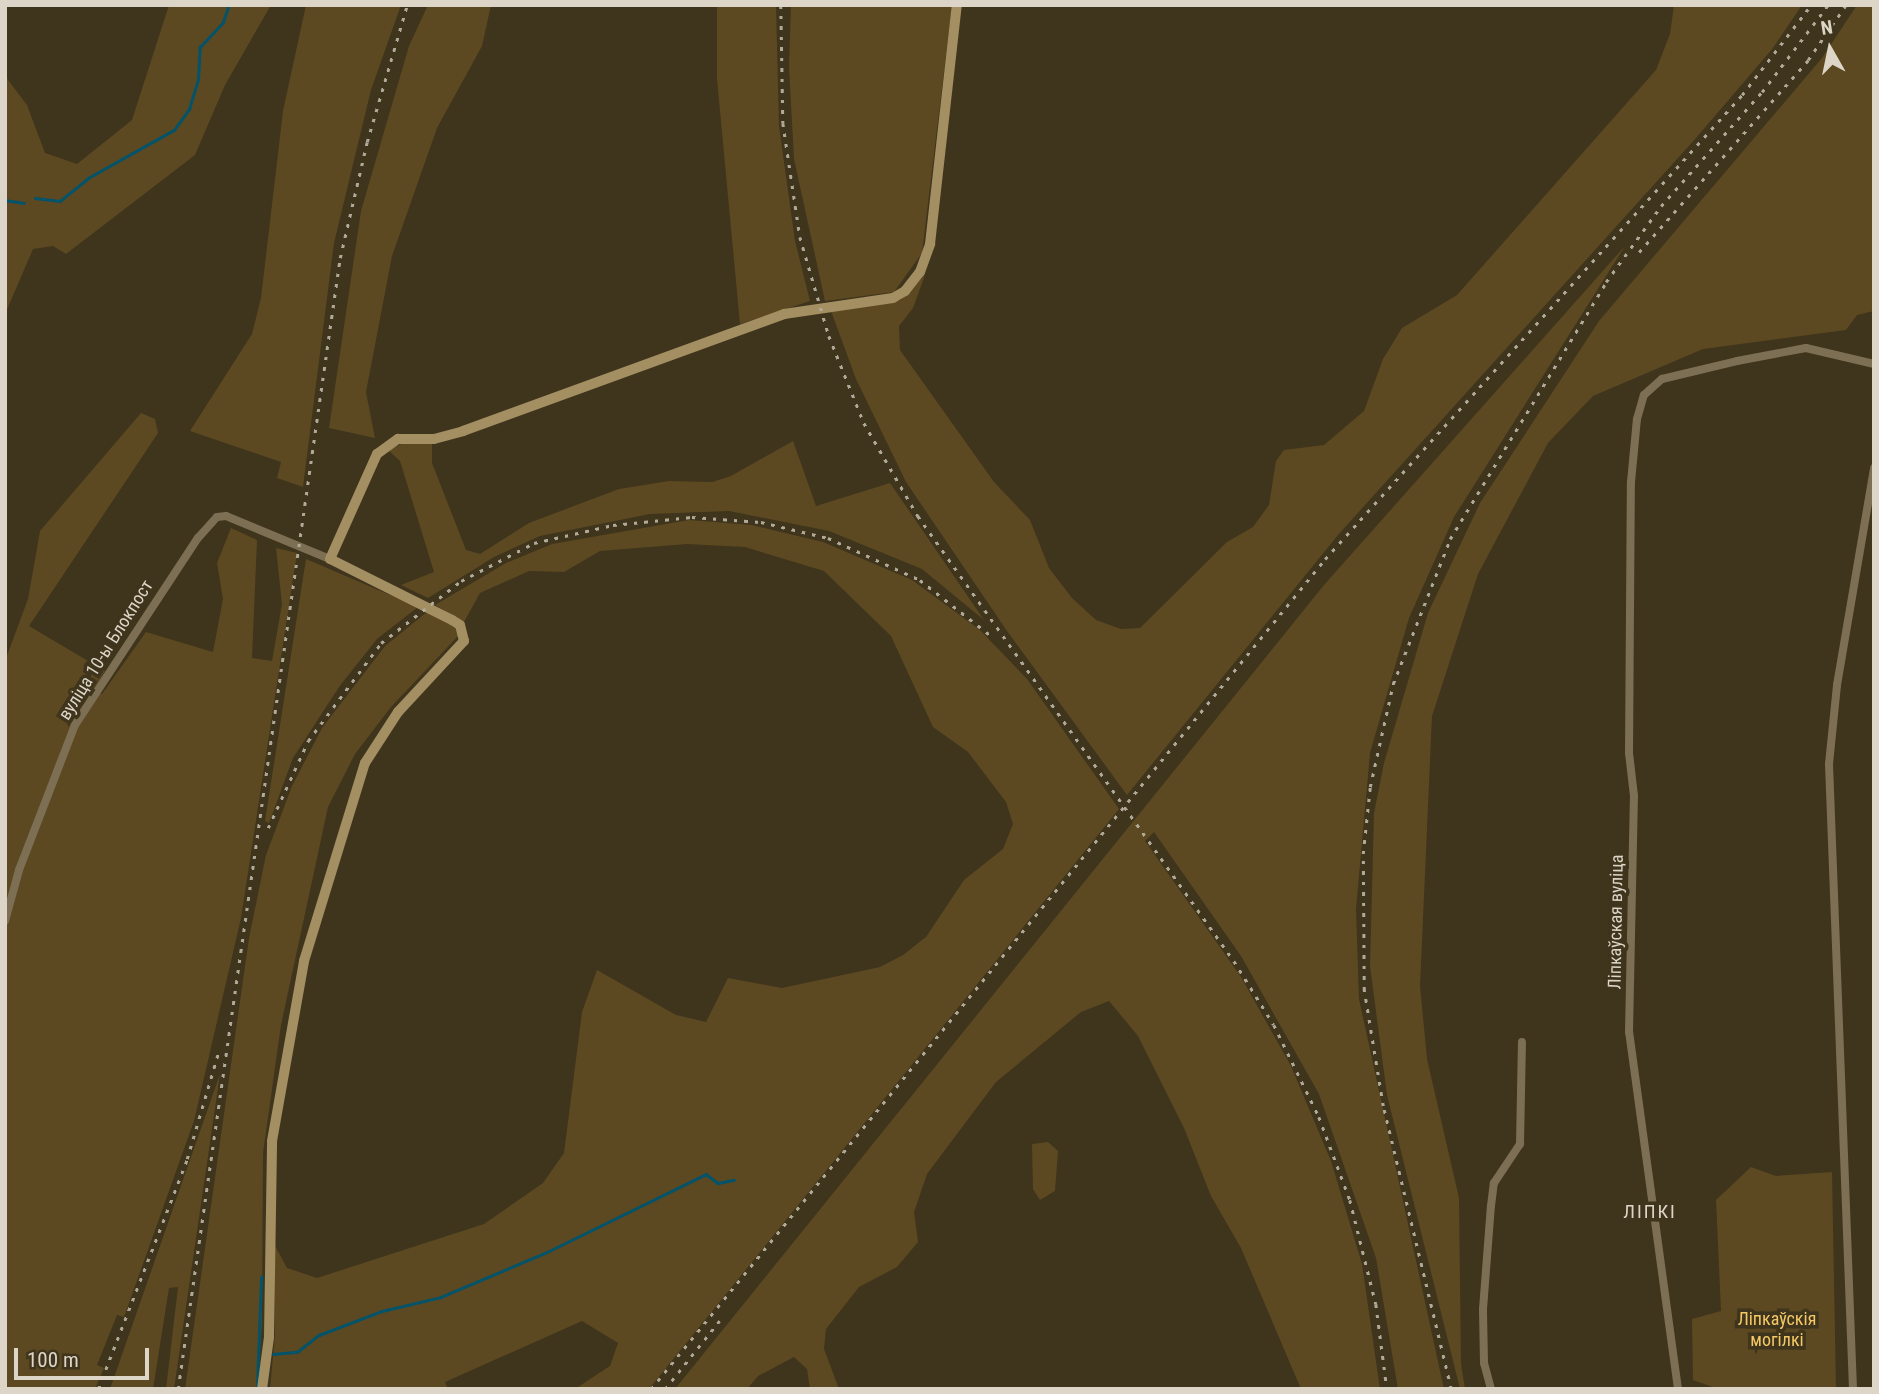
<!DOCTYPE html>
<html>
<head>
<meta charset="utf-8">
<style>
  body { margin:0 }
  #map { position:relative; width:1879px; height:1394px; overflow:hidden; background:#3f341c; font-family:"Roboto Condensed",sans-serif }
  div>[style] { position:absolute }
  .green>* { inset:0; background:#5c4921 }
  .stream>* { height:2.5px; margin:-1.25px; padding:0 1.25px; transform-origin:1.25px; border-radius:1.25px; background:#03536a }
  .street>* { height:8px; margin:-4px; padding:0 4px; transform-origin:4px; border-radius:4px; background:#7d6f54 }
  .secondary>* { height:10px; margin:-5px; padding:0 5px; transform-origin:5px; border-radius:5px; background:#a48f63 }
  .rail>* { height:2.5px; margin-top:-1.25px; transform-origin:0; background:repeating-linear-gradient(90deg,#b2aa99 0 3.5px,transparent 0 10.5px) }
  span { translate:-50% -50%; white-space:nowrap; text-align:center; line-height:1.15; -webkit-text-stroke:7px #3f341c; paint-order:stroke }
  .street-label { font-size:18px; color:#ddd6c8 }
  .park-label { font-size:18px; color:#f4c866 }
  .neighbourhood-label { font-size:19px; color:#ddd6c8; letter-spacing:2px }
  .frame { position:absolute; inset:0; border:7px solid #ddd6c8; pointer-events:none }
  .north { position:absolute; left:1795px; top:14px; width:70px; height:70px; -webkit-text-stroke:5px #3f341c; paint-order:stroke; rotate:351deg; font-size:19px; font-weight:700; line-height:28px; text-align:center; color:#ddd6c8 }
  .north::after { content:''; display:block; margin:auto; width:24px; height:32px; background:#ddd6c8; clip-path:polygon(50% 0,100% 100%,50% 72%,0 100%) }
  .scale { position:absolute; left:14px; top:1348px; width:135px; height:32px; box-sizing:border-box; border:4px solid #ddd6c8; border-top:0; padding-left:9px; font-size:21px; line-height:24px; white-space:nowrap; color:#ddd6c8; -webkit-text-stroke:5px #3f341c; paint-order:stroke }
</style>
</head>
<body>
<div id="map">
  <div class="green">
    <i style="clip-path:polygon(169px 5px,271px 5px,225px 85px,195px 155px,66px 254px,53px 246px,33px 249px,5px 314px,5px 76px,27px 105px,45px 153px,77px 164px,132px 120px)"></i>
    <i style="clip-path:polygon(306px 5px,401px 5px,371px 90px,334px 243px,303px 487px,277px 478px,281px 462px,190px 431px,252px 334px,261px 298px,283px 111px)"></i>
    <i style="clip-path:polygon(428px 5px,491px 5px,482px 46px,437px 128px,392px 256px,366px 392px,375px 438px,329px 428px,361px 211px,409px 46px)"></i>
    <i style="clip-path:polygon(717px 5px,776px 5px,779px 126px,795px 241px,810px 301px,740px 324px,717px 79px)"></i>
    <i style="clip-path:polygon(791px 5px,952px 5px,922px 253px,894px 292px,825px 301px,794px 159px,789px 67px)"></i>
    <i style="clip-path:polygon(1674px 5px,1802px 5px,1773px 48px,1696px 138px,1338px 535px,1127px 795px,1007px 631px,906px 482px,856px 379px,831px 311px,901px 300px,925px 275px,913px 308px,899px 326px,900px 350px,994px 482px,1030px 520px,1049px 568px,1072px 598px,1096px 620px,1121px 629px,1140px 628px,1227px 542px,1253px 527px,1269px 505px,1276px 461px,1284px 450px,1324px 445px,1364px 411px,1383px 359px,1402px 328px,1457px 295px,1656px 70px,1670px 34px)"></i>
    <i style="clip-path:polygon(1857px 5px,1874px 5px,1874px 311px,1857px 315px,1846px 330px,1703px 349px,1593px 396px,1548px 443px,1478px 574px,1432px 716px,1420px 986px,1427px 1059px,1459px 1198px,1461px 1364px,1465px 1389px,1460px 1389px,1387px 1095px,1370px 966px,1374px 813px,1384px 763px,1428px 613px,1480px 503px,1599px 321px,1822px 58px)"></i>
    <i style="clip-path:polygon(1625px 246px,1454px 517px,1409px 618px,1370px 753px,1356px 909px,1359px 999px,1444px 1389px,1398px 1389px,1376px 1258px,1319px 1094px,1241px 956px,1154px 832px,1145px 841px,1241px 977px,1291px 1066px,1331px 1161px,1362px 1264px,1380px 1389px,1301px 1389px,1241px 1248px,1211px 1196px,1184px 1128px,1138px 1036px,1109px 1001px,1081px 1012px,996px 1082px,927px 1174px,914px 1212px,918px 1242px,897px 1267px,859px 1287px,826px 1329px,824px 1349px,839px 1389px,810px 1389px,807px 1369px,794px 1357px,758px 1376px,747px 1389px,675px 1389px,1324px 585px)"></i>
    <i style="clip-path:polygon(141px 413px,155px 419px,158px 433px,29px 626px,105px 671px,93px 690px,102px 694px,146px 632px,213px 652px,223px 599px,217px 563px,231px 528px,257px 540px,252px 658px,272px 661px,282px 604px,276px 548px,297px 553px,241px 918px,194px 1121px,124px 1317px,117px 1315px,97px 1365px,104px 1368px,95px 1389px,5px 1389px,5px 661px,28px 599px,40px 531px)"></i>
    <i style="clip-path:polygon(793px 441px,816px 506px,890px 483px,984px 620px,922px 569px,829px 531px,729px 511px,650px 514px,540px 536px,494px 557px,428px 598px,401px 585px,434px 572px,400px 461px,388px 450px,406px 442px,432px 443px,432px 463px,466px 550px,480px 554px,529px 523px,619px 489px,669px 481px,712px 482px,731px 476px)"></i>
    <i style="clip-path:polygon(689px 520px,751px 525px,823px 542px,912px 580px,980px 630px,1027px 679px,1119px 809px,649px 1389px,575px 1389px,610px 1366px,618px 1343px,582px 1321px,445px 1382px,448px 1389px,270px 1389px,275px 1334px,274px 1244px,287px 1268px,317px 1278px,484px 1224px,543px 1183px,564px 1153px,582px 1012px,597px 970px,676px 1015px,706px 1022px,728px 978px,782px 988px,880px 967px,903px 955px,926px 937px,964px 880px,1003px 849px,1013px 824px,1006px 802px,968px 752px,933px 727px,891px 636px,824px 571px,745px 547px,687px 544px,600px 551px,564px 572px,529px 571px,480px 593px,464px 622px,435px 605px,506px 563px,552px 544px)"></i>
    <i style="clip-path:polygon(306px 559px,418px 607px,377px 639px,339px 687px,293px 758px,269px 823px,265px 821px)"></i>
    <i style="clip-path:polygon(427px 612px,455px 625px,459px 635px,391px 707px,355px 754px,328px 807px,281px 1025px,263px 1153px,262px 1322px,257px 1389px,185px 1389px,249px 938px,266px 855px,292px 786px,322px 728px,385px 646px)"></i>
    <i style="clip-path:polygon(220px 1074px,174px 1389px,166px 1389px,178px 1287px,169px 1288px,153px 1389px,110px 1389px)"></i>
    <i style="clip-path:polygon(1048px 1142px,1058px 1151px,1055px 1191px,1040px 1200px,1033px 1189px,1032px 1144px)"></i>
    <i style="clip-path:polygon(1751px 1167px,1776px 1176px,1832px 1172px,1836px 1389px,1718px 1389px,1693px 1380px,1692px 1319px,1721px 1311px,1716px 1200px)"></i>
  </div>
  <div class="stream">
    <i style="left:35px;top:198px;width:25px;rotate:7deg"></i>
    <i style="left:60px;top:201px;width:36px;rotate:-39deg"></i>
    <i style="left:88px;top:178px;width:98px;rotate:-29.2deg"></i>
    <i style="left:174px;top:130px;width:26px;rotate:-54deg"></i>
    <i style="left:189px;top:109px;width:30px;rotate:-73deg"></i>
    <i style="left:198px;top:80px;width:33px;rotate:-87deg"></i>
    <i style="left:200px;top:47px;width:34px;rotate:-47deg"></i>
    <i style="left:223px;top:22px;width:18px;rotate:-71deg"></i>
    <i style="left:5px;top:200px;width:19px;rotate:9deg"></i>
    <i style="left:273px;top:1354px;width:24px;rotate:-5deg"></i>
    <i style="left:297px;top:1352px;width:28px;rotate:-38deg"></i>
    <i style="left:319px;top:1335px;width:67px;rotate:-20.9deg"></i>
    <i style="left:382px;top:1311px;width:61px;rotate:-13.3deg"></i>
    <i style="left:441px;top:1297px;width:115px;rotate:-23deg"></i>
    <i style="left:547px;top:1252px;width:177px;rotate:-26.1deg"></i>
    <i style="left:706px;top:1174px;width:15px;rotate:37deg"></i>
    <i style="left:718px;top:1183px;width:16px;rotate:-11deg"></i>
    <i style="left:257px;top:1388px;width:111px;rotate:-87.9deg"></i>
  </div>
  <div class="street">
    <i style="left:5px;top:921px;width:53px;rotate:-74.6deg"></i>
    <i style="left:19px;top:870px;width:155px;rotate:-68.9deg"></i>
    <i style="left:75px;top:725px;width:224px;rotate:-56.7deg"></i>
    <i style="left:198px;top:538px;width:28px;rotate:-48deg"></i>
    <i style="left:217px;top:517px;width:9px;rotate:-6deg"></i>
    <i style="left:226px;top:516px;width:113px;rotate:22.5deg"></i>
    <i style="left:1491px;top:1389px;width:27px;rotate:-105deg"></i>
    <i style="left:1484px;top:1363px;width:54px;rotate:-91.1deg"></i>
    <i style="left:1483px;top:1309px;width:103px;rotate:-85.6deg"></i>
    <i style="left:1491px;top:1206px;width:23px;rotate:-83deg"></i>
    <i style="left:1494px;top:1183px;width:47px;rotate:-56.3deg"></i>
    <i style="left:1520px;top:1144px;width:102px;rotate:-88.9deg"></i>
    <i style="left:1678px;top:1389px;width:360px;rotate:-97.8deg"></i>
    <i style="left:1629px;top:1032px;width:236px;rotate:-88.8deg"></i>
    <i style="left:1634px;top:796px;width:43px;rotate:-96.6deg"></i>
    <i style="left:1629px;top:753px;width:271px;rotate:-89.6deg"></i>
    <i style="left:1631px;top:482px;width:63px;rotate:-84.6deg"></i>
    <i style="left:1637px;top:419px;width:25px;rotate:-74deg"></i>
    <i style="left:1644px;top:395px;width:24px;rotate:-42deg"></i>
    <i style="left:1662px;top:379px;width:77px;rotate:-13.5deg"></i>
    <i style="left:1737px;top:361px;width:70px;rotate:-10.7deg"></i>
    <i style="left:1806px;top:348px;width:70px;rotate:13.2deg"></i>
    <i style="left:1853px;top:1389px;width:625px;rotate:-92.2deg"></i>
    <i style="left:1829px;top:764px;width:79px;rotate:-84.2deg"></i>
    <i style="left:1837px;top:685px;width:220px;rotate:-80.3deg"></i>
  </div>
  <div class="secondary">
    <i style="left:262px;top:1389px;width:52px;rotate:-82.3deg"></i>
    <i style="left:269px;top:1337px;width:196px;rotate:-89.1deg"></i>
    <i style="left:272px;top:1141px;width:183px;rotate:-79.9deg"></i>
    <i style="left:304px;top:961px;width:207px;rotate:-72.9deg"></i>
    <i style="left:365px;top:763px;width:61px;rotate:-57.1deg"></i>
    <i style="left:398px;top:712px;width:97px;rotate:-47.1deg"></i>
    <i style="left:464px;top:641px;width:16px;rotate:-104deg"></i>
    <i style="left:460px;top:625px;width:9px;rotate:-148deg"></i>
    <i style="left:452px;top:620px;width:136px;rotate:-153.4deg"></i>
    <i style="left:330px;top:559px;width:115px;rotate:-65.9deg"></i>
    <i style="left:377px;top:454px;width:26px;rotate:-36deg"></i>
    <i style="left:398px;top:439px;width:36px"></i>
    <i style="left:434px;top:439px;width:30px;rotate:-15deg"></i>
    <i style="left:463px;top:431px;width:342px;rotate:-20deg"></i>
    <i style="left:784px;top:314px;width:110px;rotate:-8.4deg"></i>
    <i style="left:893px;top:298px;width:14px;rotate:-30deg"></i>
    <i style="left:905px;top:291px;width:24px;rotate:-52deg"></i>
    <i style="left:920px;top:272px;width:30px;rotate:-70deg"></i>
    <i style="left:930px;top:244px;width:241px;rotate:-83.6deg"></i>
  </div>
  <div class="rail">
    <i style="left:781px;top:5px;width:118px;rotate:89deg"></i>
    <i style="left:783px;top:123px;width:115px;rotate:81.5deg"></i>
    <i style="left:800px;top:237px;width:103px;rotate:73.7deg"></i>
    <i style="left:829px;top:336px;width:94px;rotate:68.1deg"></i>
    <i style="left:864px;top:423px;width:108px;rotate:59.9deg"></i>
    <i style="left:918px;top:516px;width:546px;rotate:54.62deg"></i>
    <i style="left:1234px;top:961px;width:75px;rotate:58deg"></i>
    <i style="left:1274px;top:1025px;width:102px;rotate:63.9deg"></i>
    <i style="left:1319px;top:1117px;width:89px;rotate:69.5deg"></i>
    <i style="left:1350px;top:1200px;width:107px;rotate:76deg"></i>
    <i style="left:1376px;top:1304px;width:86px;rotate:82.6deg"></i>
    <i style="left:1639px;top:252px;width:256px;rotate:-48.6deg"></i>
    <i style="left:1808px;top:60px;width:67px;rotate:-55.4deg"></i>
    <i style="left:268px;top:828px;width:96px;rotate:-65.3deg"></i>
    <i style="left:308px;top:741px;width:122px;rotate:-53.3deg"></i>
    <i style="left:381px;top:643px;width:101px;rotate:-37.8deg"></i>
    <i style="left:461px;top:581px;width:82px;rotate:-27.5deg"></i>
    <i style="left:534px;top:543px;width:81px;rotate:-12.8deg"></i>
    <i style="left:613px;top:525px;width:79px;rotate:-5.8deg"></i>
    <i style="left:692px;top:517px;width:69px;rotate:4.1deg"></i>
    <i style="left:761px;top:522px;width:69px;rotate:13.4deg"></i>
    <i style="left:828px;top:538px;width:101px;rotate:24.5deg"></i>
    <i style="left:920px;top:580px;width:94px;rotate:38.1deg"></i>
    <i style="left:98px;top:1389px;width:247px;rotate:-68.8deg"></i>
    <i style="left:187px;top:1159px;width:114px;rotate:-73.6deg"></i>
    <i style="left:178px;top:1389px;width:1143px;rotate:-81.85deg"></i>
    <i style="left:340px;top:258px;width:119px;rotate:-76.9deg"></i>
    <i style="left:367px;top:142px;width:143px;rotate:-73.7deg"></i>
    <i style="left:651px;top:1389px;width:1069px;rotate:-50.92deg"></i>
    <i style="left:1325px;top:559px;width:624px;rotate:-48.05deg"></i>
    <i style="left:1742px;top:95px;width:113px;rotate:-52.5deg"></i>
    <i style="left:665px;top:1389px;width:88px;rotate:-51.4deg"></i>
    <i style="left:1451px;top:1389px;width:291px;rotate:-103.5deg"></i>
    <i style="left:1383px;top:1106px;width:118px;rotate:-99.3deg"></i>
    <i style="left:1364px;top:990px;width:136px;rotate:-90.4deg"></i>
    <i style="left:1363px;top:854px;width:67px;rotate:-84deg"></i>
    <i style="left:1370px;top:787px;width:106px;rotate:-77.4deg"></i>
    <i style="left:1393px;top:684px;width:156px;rotate:-68.5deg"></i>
    <i style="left:1450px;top:539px;width:301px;rotate:-58.7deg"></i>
    <i style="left:1606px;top:282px;width:94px;rotate:-54.1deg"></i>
    <i style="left:1661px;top:206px;width:152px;rotate:-48.5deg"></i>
    <i style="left:1762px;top:92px;width:109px;rotate:-52.8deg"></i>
  </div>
  <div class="street-label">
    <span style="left:106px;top:650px;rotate:-58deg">вуліца 10-ы Блокпост</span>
    <span style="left:1616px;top:922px;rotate:-89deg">Ліпкаўская вуліца</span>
  </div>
  <div class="park-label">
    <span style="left:1777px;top:1330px">Ліпкаўскія<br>могілкі</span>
  </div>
  <div class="neighbourhood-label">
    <span style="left:1650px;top:1212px">ЛІПКІ</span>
  </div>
  <div class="frame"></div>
  <div class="north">N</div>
  <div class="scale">100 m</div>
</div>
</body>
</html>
